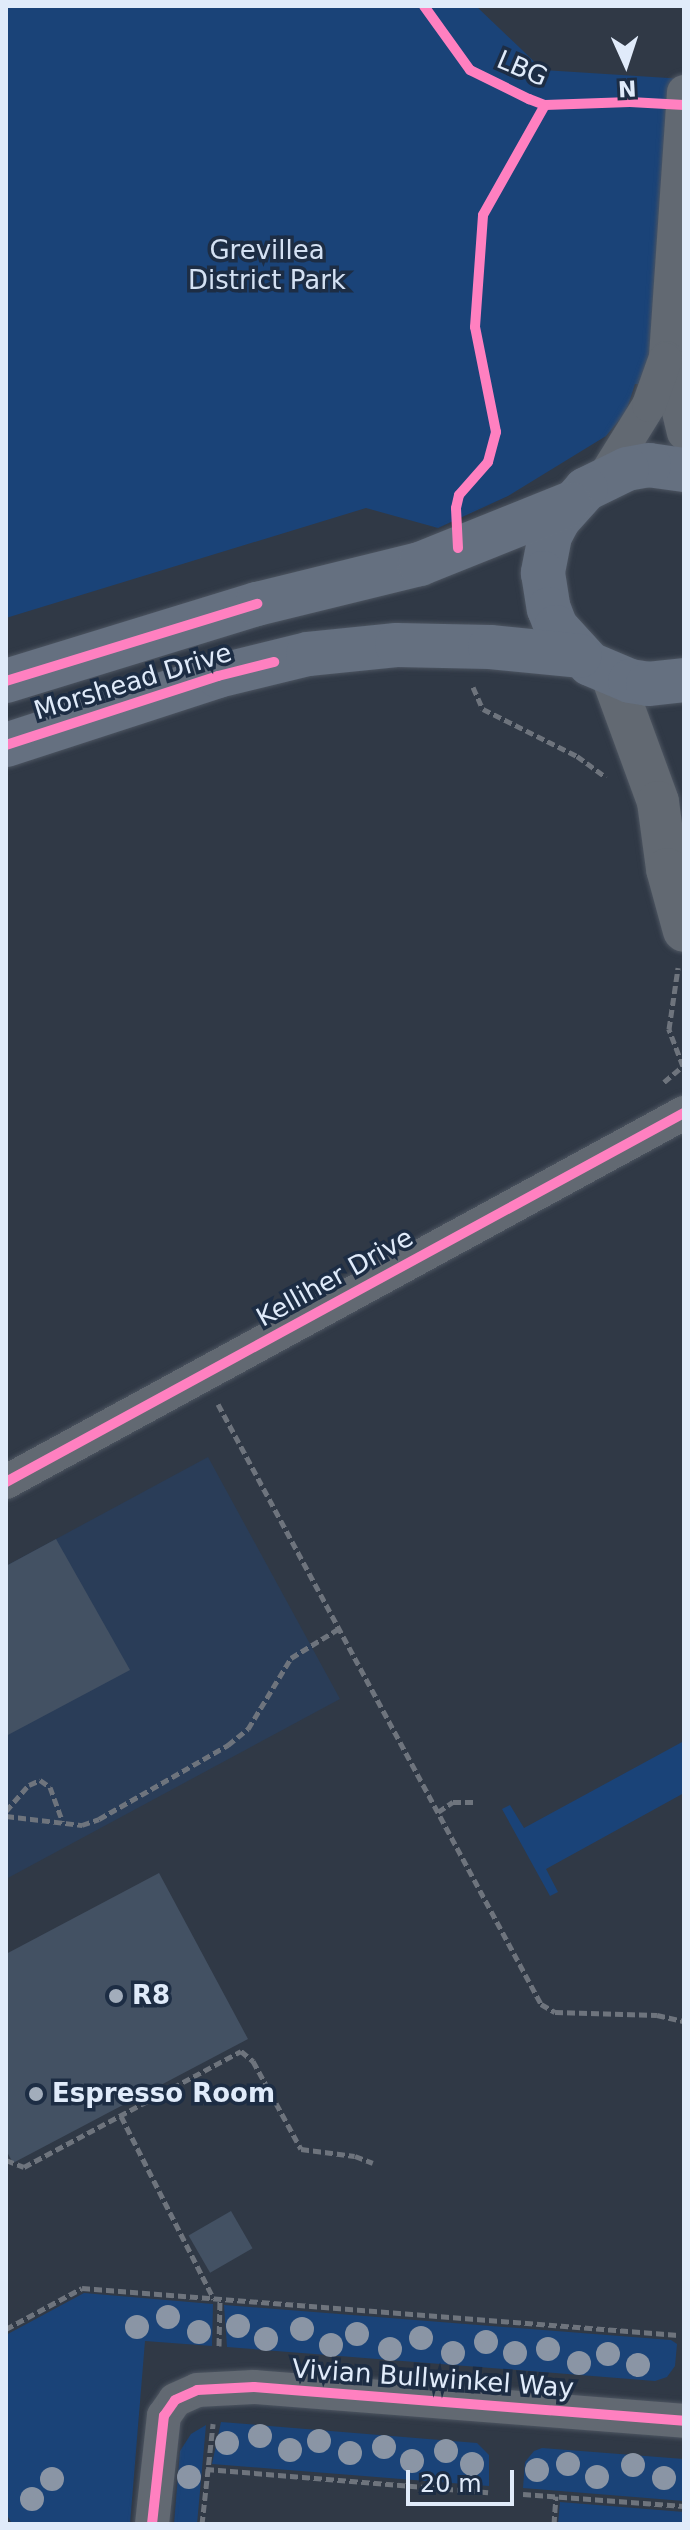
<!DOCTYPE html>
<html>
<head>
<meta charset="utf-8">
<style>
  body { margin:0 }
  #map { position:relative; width:690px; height:2530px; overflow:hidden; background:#303946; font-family:"DejaVu Sans",sans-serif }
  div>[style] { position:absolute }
  .built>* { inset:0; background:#2a3d58 }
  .green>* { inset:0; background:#1a4378 }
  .building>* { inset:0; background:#435163; transform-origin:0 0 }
  .path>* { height:5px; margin-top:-2.5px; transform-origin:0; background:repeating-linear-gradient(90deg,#6e747d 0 8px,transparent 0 12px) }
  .roads { filter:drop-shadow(0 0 2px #4d5561) drop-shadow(0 0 2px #4d5561) }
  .minor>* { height:34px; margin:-17px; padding:0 17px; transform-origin:17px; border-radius:17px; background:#626972 }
  .tertiary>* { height:42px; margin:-21px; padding:0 21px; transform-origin:21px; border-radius:21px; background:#626972 }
  .primary>* { height:44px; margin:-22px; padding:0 22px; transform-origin:22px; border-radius:22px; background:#657080 }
  .cycleway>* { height:10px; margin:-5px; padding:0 5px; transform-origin:5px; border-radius:5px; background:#ff80c0 }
  .trees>* { width:24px; height:24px; margin:-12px; border-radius:50%; background:#8a95a5 }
  .dots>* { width:22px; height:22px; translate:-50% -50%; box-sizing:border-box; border:4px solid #1d2d44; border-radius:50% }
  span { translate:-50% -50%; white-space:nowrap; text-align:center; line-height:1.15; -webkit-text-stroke:7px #1d2d44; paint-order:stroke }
  .street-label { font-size:26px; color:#e0ebfa }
  .park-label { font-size:26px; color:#d4e1f3 }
  .poi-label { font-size:26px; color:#e0ebfa; font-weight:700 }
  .left { translate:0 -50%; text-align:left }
  .frame { position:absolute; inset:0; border:8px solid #e0ebfa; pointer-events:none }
  .north { position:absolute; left:586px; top:24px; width:80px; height:80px; -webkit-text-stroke:6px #1d2d44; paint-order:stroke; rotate:177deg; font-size:22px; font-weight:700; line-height:32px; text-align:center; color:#e0ebfa }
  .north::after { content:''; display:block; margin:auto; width:28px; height:36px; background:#e0ebfa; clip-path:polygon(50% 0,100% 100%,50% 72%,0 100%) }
  .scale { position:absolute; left:406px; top:2470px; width:108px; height:36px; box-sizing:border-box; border:4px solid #e0ebfa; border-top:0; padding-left:10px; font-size:24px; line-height:28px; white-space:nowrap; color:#e0ebfa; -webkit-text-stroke:6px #1d2d44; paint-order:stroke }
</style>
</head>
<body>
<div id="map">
  <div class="built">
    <i style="clip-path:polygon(208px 1457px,340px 1699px,6px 1879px,6px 1566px)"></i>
  </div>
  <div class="green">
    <i style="clip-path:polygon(6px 6px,476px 6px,543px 70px,684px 79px,684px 384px,635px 384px,626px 412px,606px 436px,508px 496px,438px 528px,366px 508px,6px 618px)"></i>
    <i style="clip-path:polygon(684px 1741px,684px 1793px,546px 1869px,558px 1892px,550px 1896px,502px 1809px,510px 1805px,524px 1828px)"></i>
    <i style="clip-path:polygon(84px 2293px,213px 2304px,212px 2346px,145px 2341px,130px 2524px,12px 2524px,6px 2513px,6px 2335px)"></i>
    <i style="clip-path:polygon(224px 2305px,671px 2340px,677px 2344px,675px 2366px,667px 2377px,655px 2381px,227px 2347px)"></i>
    <i style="clip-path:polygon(221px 2422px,477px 2443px,489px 2455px,489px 2486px,212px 2464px)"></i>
    <i style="clip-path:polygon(206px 2425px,197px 2524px,174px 2524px,180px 2451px,191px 2434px)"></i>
    <i style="clip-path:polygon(542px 2448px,684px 2459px,684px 2501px,523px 2488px,525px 2462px,534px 2451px)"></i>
    <i style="clip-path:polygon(560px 2502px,684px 2512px,684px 2524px,558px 2524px)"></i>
  </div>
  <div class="building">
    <i style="clip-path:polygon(56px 1539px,130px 1670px,6px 1736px,6px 1566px)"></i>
    <i style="clip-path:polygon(159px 1873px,248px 2039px,13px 2163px,6px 2150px,6px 1954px)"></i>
    <i style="left:231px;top:2211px;width:43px;height:49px;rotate:60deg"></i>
  </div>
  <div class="path">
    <i style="left:473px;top:687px;width:24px;rotate:66deg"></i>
    <i style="left:483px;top:709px;width:105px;rotate:26.6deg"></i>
    <i style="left:577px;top:756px;width:36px;rotate:36deg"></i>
    <i style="left:664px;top:1082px;width:25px;rotate:-40deg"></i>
    <i style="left:683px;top:1066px;width:40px;rotate:-111deg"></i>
    <i style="left:669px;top:1029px;width:62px;rotate:-81.6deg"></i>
    <i style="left:218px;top:1404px;width:681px;rotate:61.7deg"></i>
    <i style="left:541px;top:2004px;width:16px;rotate:30deg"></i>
    <i style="left:555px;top:2012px;width:102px;rotate:1.7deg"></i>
    <i style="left:657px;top:2015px;width:28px;rotate:13deg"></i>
    <i style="left:6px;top:1811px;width:35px;rotate:-49deg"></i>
    <i style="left:29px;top:1785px;width:12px;rotate:-24deg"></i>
    <i style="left:40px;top:1780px;width:12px;rotate:35deg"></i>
    <i style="left:50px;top:1787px;width:37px;rotate:70deg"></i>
    <i style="left:438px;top:1812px;width:18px;rotate:-34deg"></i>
    <i style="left:453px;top:1802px;width:22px"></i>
    <i style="left:6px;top:1816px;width:77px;rotate:6.8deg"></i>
    <i style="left:82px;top:1825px;width:18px;rotate:-19deg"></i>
    <i style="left:99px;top:1819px;width:149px;rotate:-29.8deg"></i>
    <i style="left:228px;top:1745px;width:26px;rotate:-39deg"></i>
    <i style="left:248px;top:1729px;width:83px;rotate:-58.8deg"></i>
    <i style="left:291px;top:1658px;width:57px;rotate:-31.5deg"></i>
    <i style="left:121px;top:2116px;width:205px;rotate:63.1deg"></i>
    <i style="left:6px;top:2160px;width:19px;rotate:21deg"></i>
    <i style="left:24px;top:2167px;width:246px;rotate:-28.1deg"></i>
    <i style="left:241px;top:2051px;width:16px;rotate:40deg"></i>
    <i style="left:253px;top:2061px;width:100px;rotate:61.4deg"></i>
    <i style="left:301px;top:2149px;width:54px;rotate:7.4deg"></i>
    <i style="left:355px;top:2156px;width:19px;rotate:21deg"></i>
    <i style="left:6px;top:2329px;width:86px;rotate:-28.3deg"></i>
    <i style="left:82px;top:2288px;width:598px;rotate:4.51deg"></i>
    <i style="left:219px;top:2346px;width:47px;rotate:-88.8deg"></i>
    <i style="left:206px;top:2469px;width:283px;rotate:4.7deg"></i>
    <i style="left:523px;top:2494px;width:161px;rotate:4.3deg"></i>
    <i style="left:202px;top:2524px;width:101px;rotate:-83.7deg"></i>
    <i style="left:554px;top:2524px;width:28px;rotate:-86deg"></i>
  </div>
  <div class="roads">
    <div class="minor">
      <i style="left:684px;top:92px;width:267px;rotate:93.9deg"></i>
      <i style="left:666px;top:358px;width:77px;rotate:76.5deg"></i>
      <i style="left:605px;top:476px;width:84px;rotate:-58.2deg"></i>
      <i style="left:649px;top:405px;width:48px;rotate:-70.4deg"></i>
      <i style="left:6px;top:1482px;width:772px;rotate:-28.56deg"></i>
      <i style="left:152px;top:2524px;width:109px;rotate:-83.7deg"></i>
      <i style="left:164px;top:2416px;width:19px;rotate:-55deg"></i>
      <i style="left:175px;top:2400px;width:24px;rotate:-24deg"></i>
      <i style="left:197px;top:2390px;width:57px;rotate:-3deg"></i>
      <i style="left:254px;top:2387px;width:431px;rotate:4.5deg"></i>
    </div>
    <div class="tertiary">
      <i style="left:612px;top:676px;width:134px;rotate:69.9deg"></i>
      <i style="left:658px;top:802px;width:68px;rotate:82.3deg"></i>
      <i style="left:667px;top:869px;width:64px;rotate:74.7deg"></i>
    </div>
    <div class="primary">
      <i style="left:684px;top:470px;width:35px;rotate:-172deg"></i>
      <i style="left:649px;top:465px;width:22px;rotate:170deg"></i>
      <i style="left:627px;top:469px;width:46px;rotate:154deg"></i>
      <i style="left:586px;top:489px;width:40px;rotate:132deg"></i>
      <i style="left:559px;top:519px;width:19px;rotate:118deg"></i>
      <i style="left:550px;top:536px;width:38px;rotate:101deg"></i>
      <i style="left:543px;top:573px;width:36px;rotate:81deg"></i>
      <i style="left:549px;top:609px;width:19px;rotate:69deg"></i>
      <i style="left:556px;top:627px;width:50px;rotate:47.4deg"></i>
      <i style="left:590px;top:664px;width:43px;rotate:23deg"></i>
      <i style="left:630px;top:681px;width:18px;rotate:9deg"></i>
      <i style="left:648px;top:684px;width:36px;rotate:-6deg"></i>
      <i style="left:6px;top:681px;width:263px;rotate:-17.1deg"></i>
      <i style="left:257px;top:604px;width:168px;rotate:-13.8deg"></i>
      <i style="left:420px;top:564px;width:161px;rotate:-21.9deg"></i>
      <i style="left:6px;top:745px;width:223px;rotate:-18deg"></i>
      <i style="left:218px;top:676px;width:93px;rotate:-13.7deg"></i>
      <i style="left:308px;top:654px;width:89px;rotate:-5.8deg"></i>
      <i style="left:397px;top:645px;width:93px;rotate:1.2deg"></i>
      <i style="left:490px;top:647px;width:90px;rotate:5.7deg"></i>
    </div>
  </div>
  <div class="cycleway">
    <i style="left:424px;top:6px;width:79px;rotate:54.3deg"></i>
    <i style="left:470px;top:70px;width:66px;rotate:26.2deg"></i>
    <i style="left:529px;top:99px;width:17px;rotate:21deg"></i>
    <i style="left:545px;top:105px;width:85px;rotate:-2deg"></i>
    <i style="left:630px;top:102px;width:54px;rotate:3.2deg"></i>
    <i style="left:458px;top:548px;width:40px;rotate:-92.9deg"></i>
    <i style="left:456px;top:508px;width:13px;rotate:-77deg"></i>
    <i style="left:459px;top:495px;width:44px;rotate:-48.7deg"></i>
    <i style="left:488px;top:462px;width:31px;rotate:-75deg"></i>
    <i style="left:496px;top:432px;width:107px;rotate:-101.3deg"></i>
    <i style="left:475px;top:327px;width:112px;rotate:-85.9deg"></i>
    <i style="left:483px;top:215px;width:126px;rotate:-60.6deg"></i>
    <i style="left:6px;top:681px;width:263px;rotate:-17.1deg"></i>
    <i style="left:6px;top:745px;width:223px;rotate:-18deg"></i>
    <i style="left:218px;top:676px;width:58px;rotate:-14deg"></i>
    <i style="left:6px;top:1482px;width:772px;rotate:-28.56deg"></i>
    <i style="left:152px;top:2524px;width:109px;rotate:-83.7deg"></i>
    <i style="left:164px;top:2416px;width:19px;rotate:-55deg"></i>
    <i style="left:175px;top:2400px;width:24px;rotate:-24deg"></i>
    <i style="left:197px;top:2390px;width:57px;rotate:-3deg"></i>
    <i style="left:254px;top:2387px;width:431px;rotate:4.5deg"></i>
  </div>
  <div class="trees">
    <i style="left:168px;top:2317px"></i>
    <i style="left:238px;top:2326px"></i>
    <i style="left:137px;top:2327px"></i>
    <i style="left:302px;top:2329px"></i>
    <i style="left:199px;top:2332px"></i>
    <i style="left:357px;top:2334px"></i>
    <i style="left:421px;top:2338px"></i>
    <i style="left:266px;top:2339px"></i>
    <i style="left:486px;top:2342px"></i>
    <i style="left:331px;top:2345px"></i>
    <i style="left:390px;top:2349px"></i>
    <i style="left:548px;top:2349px"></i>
    <i style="left:453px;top:2353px"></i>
    <i style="left:515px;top:2353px"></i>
    <i style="left:608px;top:2354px"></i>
    <i style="left:579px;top:2363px"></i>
    <i style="left:638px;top:2365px"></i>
    <i style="left:260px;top:2436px"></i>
    <i style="left:319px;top:2441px"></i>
    <i style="left:227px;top:2443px"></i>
    <i style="left:384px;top:2447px"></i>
    <i style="left:290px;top:2450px"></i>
    <i style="left:446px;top:2451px"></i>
    <i style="left:350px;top:2453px"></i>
    <i style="left:412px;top:2461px"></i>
    <i style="left:472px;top:2464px"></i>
    <i style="left:568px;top:2464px"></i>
    <i style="left:633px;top:2465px"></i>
    <i style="left:537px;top:2470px"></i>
    <i style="left:189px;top:2477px"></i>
    <i style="left:597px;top:2477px"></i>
    <i style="left:664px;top:2478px"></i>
    <i style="left:52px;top:2479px"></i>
    <i style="left:32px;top:2499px"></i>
  </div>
  <div class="dots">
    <i style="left:116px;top:1996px;background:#a2adbb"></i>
    <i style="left:36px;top:2094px;background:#a2adbb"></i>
  </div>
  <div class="street-label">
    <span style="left:522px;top:69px;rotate:23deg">LBG</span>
    <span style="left:133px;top:682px;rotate:-17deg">Morshead Drive</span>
    <span style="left:335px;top:1278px;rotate:-29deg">Kelliher Drive</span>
    <span style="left:433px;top:2379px;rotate:4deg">Vivian Bullwinkel Way</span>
  </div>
  <div class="park-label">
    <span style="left:267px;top:266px">Grevillea<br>District Park</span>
  </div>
  <div class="poi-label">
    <span class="left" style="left:132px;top:1996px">R8</span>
    <span class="left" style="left:52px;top:2094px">Espresso Room</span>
  </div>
  <div class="frame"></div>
  <div class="north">N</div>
  <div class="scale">20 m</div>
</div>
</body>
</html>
